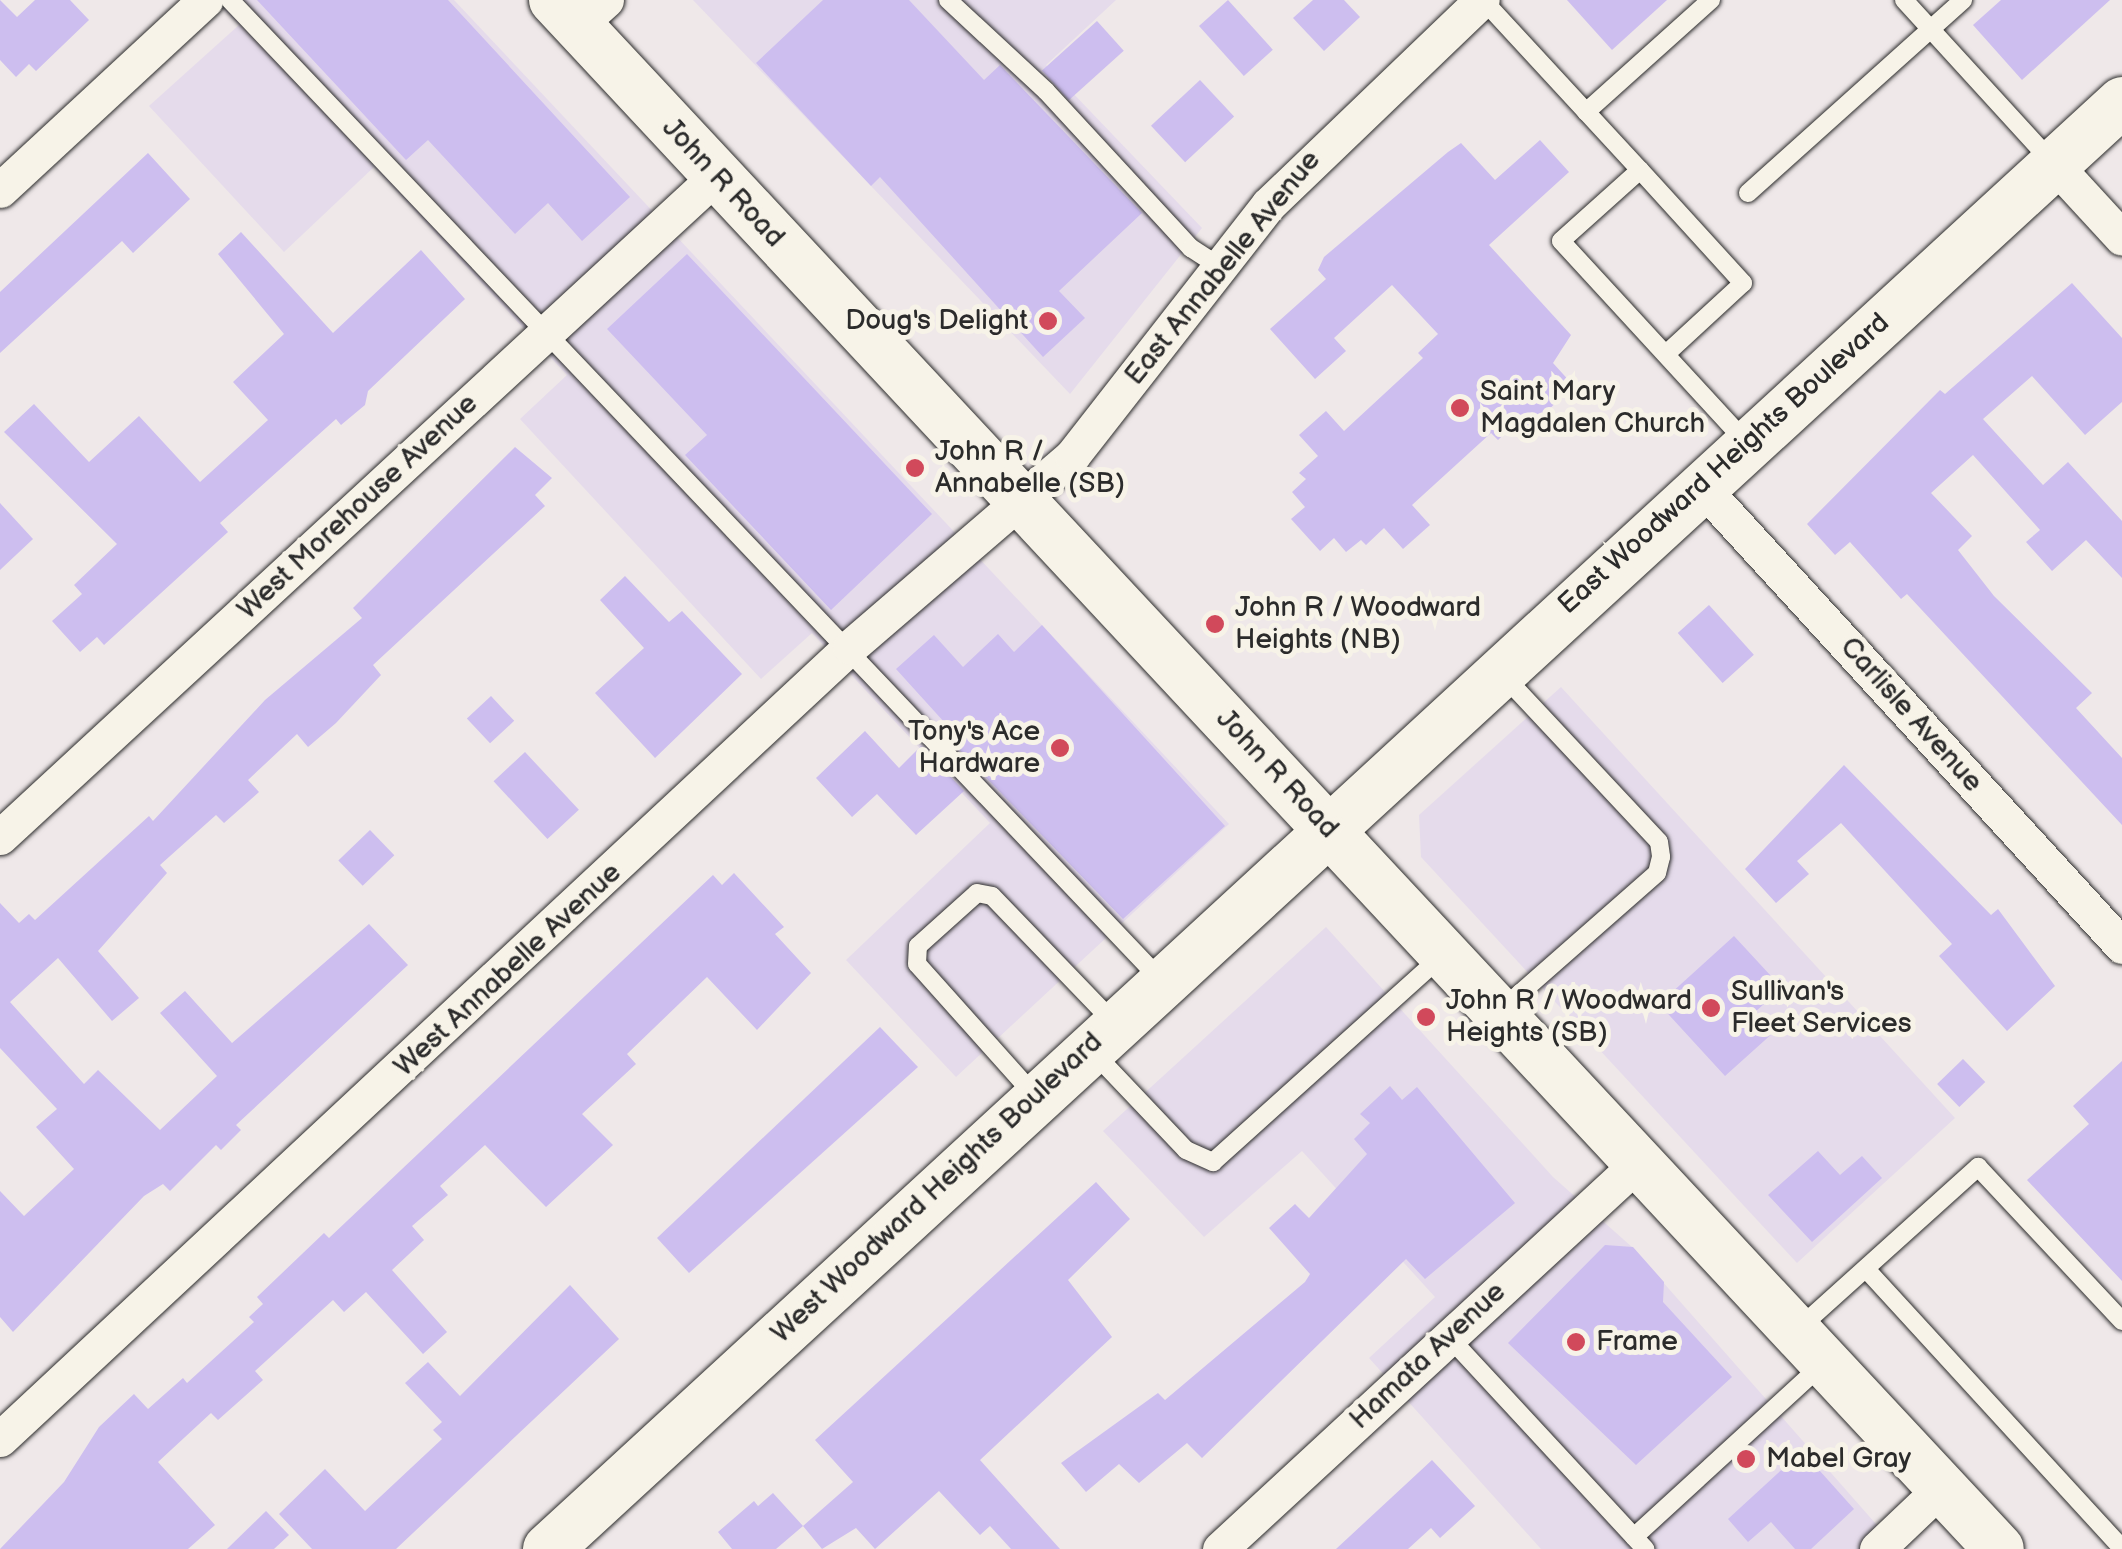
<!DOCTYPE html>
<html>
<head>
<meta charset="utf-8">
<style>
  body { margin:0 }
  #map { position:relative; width:2122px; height:1549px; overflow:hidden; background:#efe8e9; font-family:"Balsamiq Sans",sans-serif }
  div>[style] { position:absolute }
  .built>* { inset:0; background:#e5dbeb }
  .building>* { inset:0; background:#cdbeef; transform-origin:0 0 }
  .roads { filter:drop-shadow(0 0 2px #2b2b2b) drop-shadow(0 0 2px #2b2b2b) }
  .lane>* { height:18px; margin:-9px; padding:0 9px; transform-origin:9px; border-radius:9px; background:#f7f3e8 }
  .street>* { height:35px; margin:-17.5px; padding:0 17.5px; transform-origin:17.5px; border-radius:17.5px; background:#f7f3e8 }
  .secondary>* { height:50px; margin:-25px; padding:0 25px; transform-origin:25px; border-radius:25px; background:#f7f3e8 }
  .dots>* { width:28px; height:28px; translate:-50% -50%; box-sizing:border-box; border:5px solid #f7f3e8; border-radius:50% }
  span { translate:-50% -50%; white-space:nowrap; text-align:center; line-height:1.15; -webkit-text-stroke:10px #f7f3e8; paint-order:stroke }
  .street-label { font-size:28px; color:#2b2b2b }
  .poi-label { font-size:28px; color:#2b2b2b }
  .right { translate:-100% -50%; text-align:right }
  .left { translate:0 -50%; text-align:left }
</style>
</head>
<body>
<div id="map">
  <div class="built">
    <i style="clip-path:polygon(215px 0,454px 0,1229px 824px,956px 1077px,846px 960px,990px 823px,812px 633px,761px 679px,520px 419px,567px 375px,374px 167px,284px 252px,149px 106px,239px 25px)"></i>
    <i style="clip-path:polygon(693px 0,1116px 0,1046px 65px,1202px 228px,1070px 394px)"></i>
    <i style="clip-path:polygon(1561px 687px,1955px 1118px,1797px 1263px,1421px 857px,1419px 815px)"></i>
    <i style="clip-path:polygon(1326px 927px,1553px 1177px,1632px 1247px,1898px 1549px,1541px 1549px,1369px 1358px,1435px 1297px,1302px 1151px,1204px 1237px,1103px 1131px)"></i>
  </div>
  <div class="building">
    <i style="clip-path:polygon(0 0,17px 17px,35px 0,70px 0,89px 20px,36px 71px,29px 64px,16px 77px,0 60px)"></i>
    <i style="clip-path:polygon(257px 0,448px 0,630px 197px,582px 241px,548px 203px,515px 234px,428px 140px,406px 160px)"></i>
    <i style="clip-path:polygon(823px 0,909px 0,984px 80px,1000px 65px,1142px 213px,1059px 291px,1085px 318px,1043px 357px,880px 177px,871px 186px,756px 63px)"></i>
    <i style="left:1228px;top:0;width:67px;height:39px;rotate:48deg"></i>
    <i style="clip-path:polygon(1313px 0,1344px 0,1360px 17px,1324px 51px,1293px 18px)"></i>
    <i style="clip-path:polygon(1567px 0,1667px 0,1612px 50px)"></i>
    <i style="clip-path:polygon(2001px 0,2110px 0,2022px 80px,1973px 25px)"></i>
    <i style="left:1097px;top:21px;width:40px;height:74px;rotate:48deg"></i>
    <i style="left:1200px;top:80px;width:50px;height:67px;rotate:47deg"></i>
    <i style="clip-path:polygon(1540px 140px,1569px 172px,1489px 245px,1571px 335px,1553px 363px,1573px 385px,1527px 432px,1517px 422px,1498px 440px,1491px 433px,1412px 505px,1430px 525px,1403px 549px,1384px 528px,1366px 545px,1361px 540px,1346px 552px,1334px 538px,1320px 551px,1291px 519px,1305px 507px,1292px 492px,1306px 479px,1299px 473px,1318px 456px,1299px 435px,1326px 411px,1344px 431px,1423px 358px,1418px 353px,1438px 334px,1392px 285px,1334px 338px,1346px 351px,1315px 379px,1270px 329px,1326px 279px,1318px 270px,1324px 257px,1448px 152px,1461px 143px,1495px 180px)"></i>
    <i style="clip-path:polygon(148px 153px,190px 199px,133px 253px,122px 241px,0 353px,0 292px)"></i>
    <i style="clip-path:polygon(241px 232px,333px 333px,421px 250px,465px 299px,368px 391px,365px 405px,341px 425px,336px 419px,220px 523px,228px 532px,104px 645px,97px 637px,80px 652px,52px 621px,82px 594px,74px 585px,117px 544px,4px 432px,34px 404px,89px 462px,139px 416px,200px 482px,268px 420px,233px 382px,284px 334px,218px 254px)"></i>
    <i style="clip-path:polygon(687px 254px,932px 514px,831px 610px,685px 455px,707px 435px,607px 329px)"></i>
    <i style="clip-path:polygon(2072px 283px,2122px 338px,2122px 402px,2085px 435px,2032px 376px,1983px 419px,2043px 485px,2068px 462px,2122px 521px,2122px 578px,2086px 540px,2052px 571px,2026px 542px,2040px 530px,1973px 455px,1931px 493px,1972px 536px,1958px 550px,1994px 596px,2092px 693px,2076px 708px,2122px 758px,2122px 825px,1907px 594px,1901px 599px,1850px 542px,1835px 555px,1807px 524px,1940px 390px,1945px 394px)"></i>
    <i style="clip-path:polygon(515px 447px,552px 478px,535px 495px,545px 506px,373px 665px,381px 675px,336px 723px,308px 747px,297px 734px,248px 780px,259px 792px,224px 823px,216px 815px,160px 865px,167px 873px,98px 951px,139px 998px,112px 1021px,58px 958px,10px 1002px,84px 1084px,98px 1070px,160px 1130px,217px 1076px,160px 1013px,185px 991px,232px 1043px,369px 924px,408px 965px,236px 1125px,241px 1130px,221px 1150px,216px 1145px,170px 1191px,163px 1184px,144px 1196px,13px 1332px,0 1317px,0 1191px,24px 1216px,74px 1169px,36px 1127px,57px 1109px,0 1048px,0 903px,19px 923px,29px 914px,35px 920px,149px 816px,153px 821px,265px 700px,362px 618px,353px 608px)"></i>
    <i style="clip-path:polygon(0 503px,33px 539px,0 570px)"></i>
    <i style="clip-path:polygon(625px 576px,669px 622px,682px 611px,742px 674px,655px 758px,595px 693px,644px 648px,600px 600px)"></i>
    <i style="left:1709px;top:605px;width:67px;height:42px;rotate:48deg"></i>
    <i style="clip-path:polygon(1042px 625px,1225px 826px,1123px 919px,939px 729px,945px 723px,896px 669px,934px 635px,963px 667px,998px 634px,1014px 652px)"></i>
    <i style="left:491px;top:696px;width:34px;height:33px;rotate:47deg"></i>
    <i style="clip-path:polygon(865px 731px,899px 768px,921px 746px,964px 791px,916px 835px,877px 794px,852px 817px,816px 778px)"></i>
    <i style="left:525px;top:752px;width:79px;height:43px;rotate:47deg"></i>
    <i style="clip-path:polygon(1844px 765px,1991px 915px,1998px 909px,2055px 986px,2007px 1031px,1939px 956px,1952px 944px,1841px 823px,1797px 861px,1809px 874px,1776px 903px,1745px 869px)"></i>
    <i style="left:370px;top:830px;width:35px;height:44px;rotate:46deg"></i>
    <i style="clip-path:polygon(734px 873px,784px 927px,775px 934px,811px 973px,757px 1030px,707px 977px,627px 1054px,636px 1064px,582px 1114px,613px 1145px,546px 1207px,485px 1145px,440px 1186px,448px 1195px,412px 1226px,424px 1240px,392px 1270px,447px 1332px,423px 1354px,366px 1292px,344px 1312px,333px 1300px,255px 1371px,263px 1380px,218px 1420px,211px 1413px,158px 1462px,215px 1525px,188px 1549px,0 1549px,64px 1482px,99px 1427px,134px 1394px,148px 1409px,183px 1378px,187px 1383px,254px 1322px,249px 1317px,263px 1304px,257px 1297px,324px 1233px,329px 1238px,713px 875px,722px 885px)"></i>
    <i style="clip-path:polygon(1734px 936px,1782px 988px,1755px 1012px,1774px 1032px,1725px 1076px,1659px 1004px)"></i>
    <i style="clip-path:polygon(880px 1027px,918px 1067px,689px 1273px,657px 1238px)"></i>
    <i style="left:1963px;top:1059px;width:32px;height:36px;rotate:46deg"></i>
    <i style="clip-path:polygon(2122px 1061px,2122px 1281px,2027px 1180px,2089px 1124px,2073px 1106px)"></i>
    <i style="clip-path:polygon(1390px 1086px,1402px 1100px,1417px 1087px,1515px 1203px,1425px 1279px,1406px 1259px,1202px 1458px,1187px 1443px,1139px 1483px,1119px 1464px,1086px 1492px,1061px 1463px,1158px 1393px,1165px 1400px,1305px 1282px,1310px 1274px,1269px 1228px,1295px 1204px,1309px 1218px,1367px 1154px,1354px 1139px,1370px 1123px,1360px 1114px)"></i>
    <i style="clip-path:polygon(1818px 1151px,1840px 1175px,1862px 1156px,1882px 1178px,1812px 1242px,1768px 1195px)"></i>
    <i style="clip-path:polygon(1096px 1182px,1130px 1219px,1068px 1280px,1112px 1337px,980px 1460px,1060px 1549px,1011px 1549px,990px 1526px,980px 1535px,939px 1491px,875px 1549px,856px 1528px,822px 1549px,803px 1526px,776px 1549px,732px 1549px,718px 1532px,754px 1501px,758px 1506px,773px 1493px,803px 1526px,853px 1482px,815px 1440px)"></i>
    <i style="clip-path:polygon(1605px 1245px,1633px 1247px,1664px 1282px,1663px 1302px,1732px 1377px,1636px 1465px,1508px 1343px)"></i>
    <i style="clip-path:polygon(570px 1285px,619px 1339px,396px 1549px,312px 1549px,279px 1514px,325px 1469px,365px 1511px,442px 1439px,433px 1430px,442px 1422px,405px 1383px,428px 1362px,460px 1396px)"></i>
    <i style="clip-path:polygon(1802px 1451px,1854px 1509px,1811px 1549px,1795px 1549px,1771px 1522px,1748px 1542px,1728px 1519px)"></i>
    <i style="clip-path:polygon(1432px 1460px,1475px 1506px,1440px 1538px,1431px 1528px,1408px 1549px,1336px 1549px)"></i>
    <i style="clip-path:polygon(266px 1511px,289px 1535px,274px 1549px,227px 1549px)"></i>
  </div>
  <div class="roads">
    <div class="lane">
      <i style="left:230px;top:0;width:1352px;rotate:46.47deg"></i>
      <i style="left:948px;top:0;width:134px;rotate:42.9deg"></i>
      <i style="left:1046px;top:91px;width:214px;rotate:47.3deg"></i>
      <i style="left:1191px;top:248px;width:33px;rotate:33deg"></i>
      <i style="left:1483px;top:0;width:231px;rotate:47.3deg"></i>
      <i style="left:1640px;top:170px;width:106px;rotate:138.1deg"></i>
      <i style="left:1561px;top:241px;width:273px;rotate:47.4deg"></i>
      <i style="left:1904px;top:0;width:222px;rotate:47.6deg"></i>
      <i style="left:1586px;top:112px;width:168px;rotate:-41.9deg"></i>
      <i style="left:1640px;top:170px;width:153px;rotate:47.7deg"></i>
      <i style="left:1743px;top:283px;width:105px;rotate:137.3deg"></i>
      <i style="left:1748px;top:193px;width:289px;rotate:-41.9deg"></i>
      <i style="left:1501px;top:673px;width:231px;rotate:46.9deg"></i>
      <i style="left:1659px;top:842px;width:15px;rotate:82deg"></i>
      <i style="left:1661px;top:857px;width:16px;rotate:104deg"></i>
      <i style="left:1657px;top:873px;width:206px;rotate:138.7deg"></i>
      <i style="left:1093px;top:1052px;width:135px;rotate:46.5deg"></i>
      <i style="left:1186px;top:1150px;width:30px;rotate:24deg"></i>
      <i style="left:1213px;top:1162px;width:308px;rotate:-42deg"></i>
      <i style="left:1036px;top:1097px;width:178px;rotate:-131.8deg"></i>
      <i style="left:917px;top:964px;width:18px;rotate:-87deg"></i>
      <i style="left:918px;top:946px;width:79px;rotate:-41.9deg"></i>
      <i style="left:977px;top:893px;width:15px;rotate:11deg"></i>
      <i style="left:992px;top:896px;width:178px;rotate:46.1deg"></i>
      <i style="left:1866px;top:1269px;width:379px;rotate:47.5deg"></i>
      <i style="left:1797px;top:1330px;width:244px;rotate:-42deg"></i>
      <i style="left:1978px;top:1167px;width:211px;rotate:46.9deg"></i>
      <i style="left:1449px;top:1337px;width:289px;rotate:47.2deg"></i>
      <i style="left:1634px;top:1537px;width:255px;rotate:-42.5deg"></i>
    </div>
    <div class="street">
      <i style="left:577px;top:26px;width:39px;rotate:-42deg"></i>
      <i style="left:2054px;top:164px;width:100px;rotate:47.4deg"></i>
      <i style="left:0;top:190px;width:280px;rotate:-42.8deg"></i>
      <i style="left:1700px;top:485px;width:625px;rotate:47.53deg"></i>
      <i style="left:0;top:837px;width:974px;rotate:-42.71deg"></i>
      <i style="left:0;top:1439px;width:1162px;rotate:-42.98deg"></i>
      <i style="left:850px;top:647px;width:293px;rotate:-40.7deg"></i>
      <i style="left:1072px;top:456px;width:318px;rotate:-52deg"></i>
      <i style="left:1268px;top:205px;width:296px;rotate:-43.8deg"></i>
      <i style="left:1220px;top:1549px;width:568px;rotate:-42.72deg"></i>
      <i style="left:1877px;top:1549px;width:88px;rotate:-43.6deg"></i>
    </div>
    <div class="secondary">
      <i style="left:554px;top:0;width:2118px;rotate:46.99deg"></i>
      <i style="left:548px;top:1549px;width:2138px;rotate:-42.59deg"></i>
    </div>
  </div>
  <div class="dots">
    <i style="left:1048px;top:321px;background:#d1495b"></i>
    <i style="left:1460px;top:408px;background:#d1495b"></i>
    <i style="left:915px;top:468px;background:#d1495b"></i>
    <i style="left:1215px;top:624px;background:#d1495b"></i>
    <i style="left:1060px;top:748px;background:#d1495b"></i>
    <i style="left:1711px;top:1008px;background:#d1495b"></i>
    <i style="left:1426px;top:1017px;background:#d1495b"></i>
    <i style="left:1576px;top:1342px;background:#d1495b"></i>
    <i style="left:1746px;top:1459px;background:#d1495b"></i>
  </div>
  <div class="street-label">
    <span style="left:723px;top:183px;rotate:47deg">John R Road</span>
    <span style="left:1223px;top:268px;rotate:-51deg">East Annabelle Avenue</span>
    <span style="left:1724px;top:464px;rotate:-42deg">East Woodward Heights Boulevard</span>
    <span style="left:358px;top:507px;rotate:-43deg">West Morehouse Avenue</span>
    <span style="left:1911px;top:715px;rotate:48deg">Carlisle Avenue</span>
    <span style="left:1277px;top:774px;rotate:47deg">John R Road</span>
    <span style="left:508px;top:970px;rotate:-43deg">West Annabelle Avenue</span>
    <span style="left:937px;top:1188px;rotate:-43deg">West Woodward Heights Boulevard</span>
    <span style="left:1428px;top:1356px;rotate:-43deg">Hamata Avenue</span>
  </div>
  <div class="poi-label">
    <span class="right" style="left:1028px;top:321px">Doug's Delight</span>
    <span class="left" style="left:1480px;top:408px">Saint Mary<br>Magdalen Church</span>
    <span class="left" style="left:935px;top:468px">John R /<br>Annabelle (SB)</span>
    <span class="left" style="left:1235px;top:624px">John R / Woodward<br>Heights (NB)</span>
    <span class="right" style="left:1040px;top:748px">Tony's Ace<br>Hardware</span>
    <span class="left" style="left:1731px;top:1008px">Sullivan's<br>Fleet Services</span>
    <span class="left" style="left:1446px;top:1017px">John R / Woodward<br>Heights (SB)</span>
    <span class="left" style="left:1596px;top:1342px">Frame</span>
    <span class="left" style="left:1766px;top:1459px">Mabel Gray</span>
  </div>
</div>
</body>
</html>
